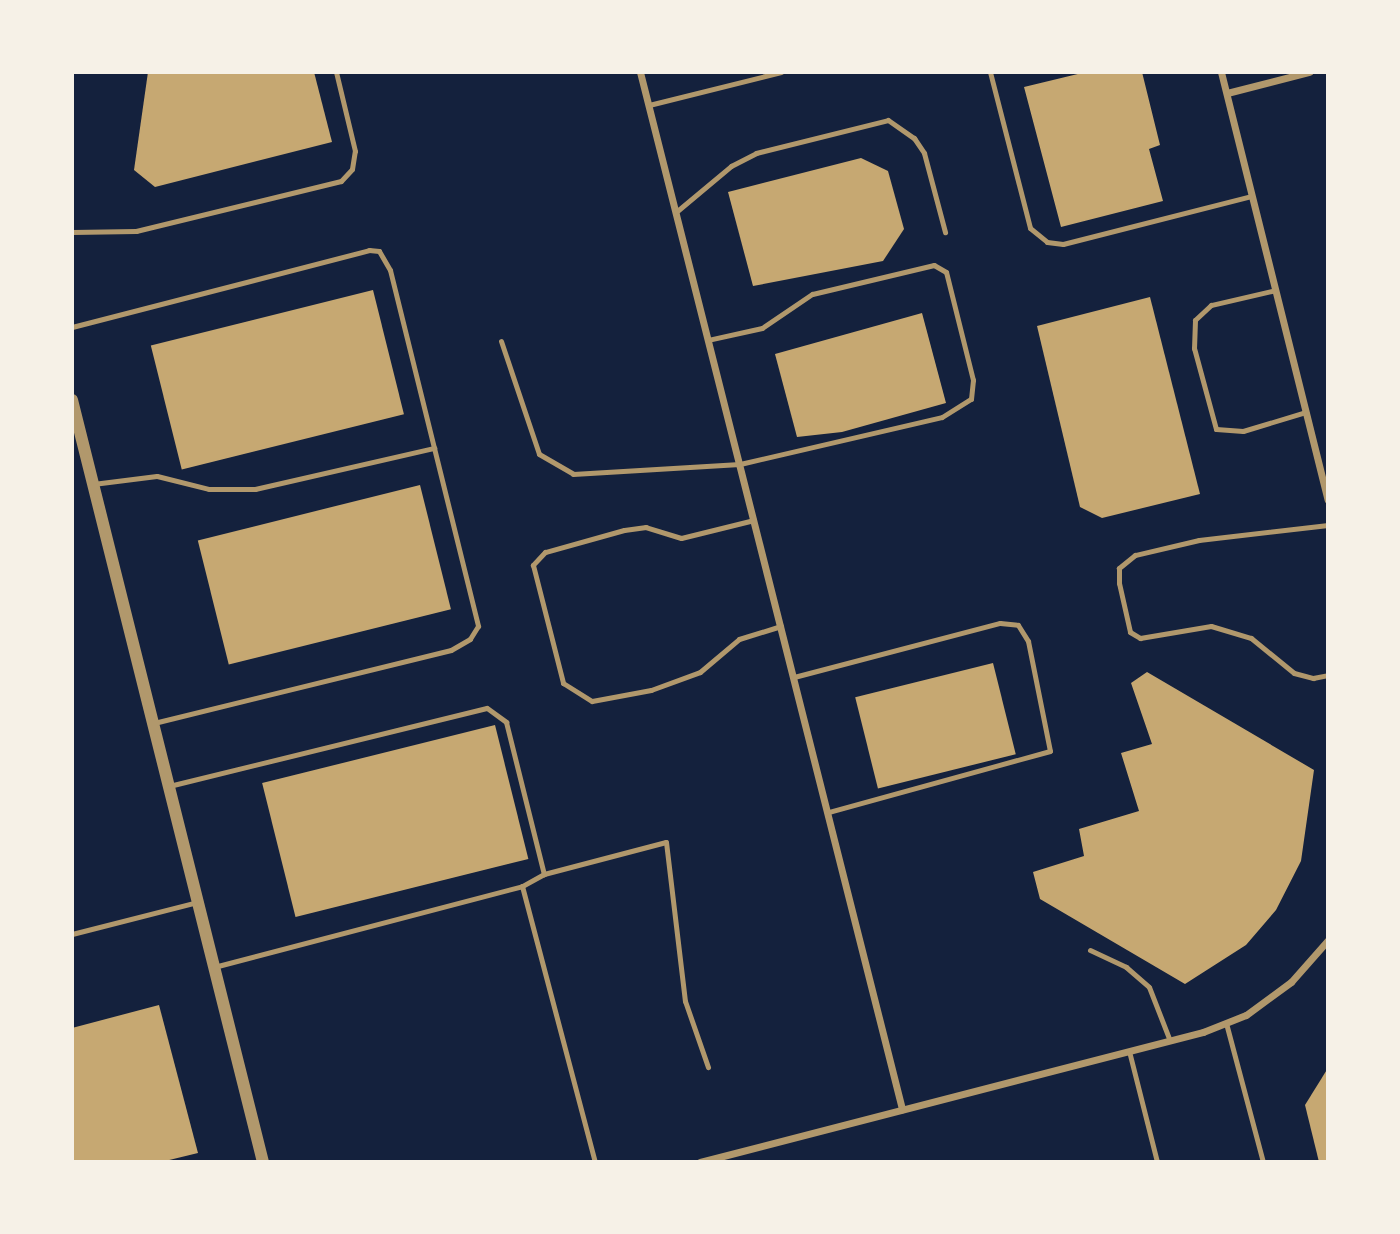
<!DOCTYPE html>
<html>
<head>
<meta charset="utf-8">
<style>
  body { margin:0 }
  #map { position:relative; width:1400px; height:1234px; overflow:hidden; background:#14213d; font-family:Overpass,sans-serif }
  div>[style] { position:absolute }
  .building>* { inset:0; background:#c6a872; transform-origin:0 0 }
  .service>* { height:5px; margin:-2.5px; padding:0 2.5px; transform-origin:2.5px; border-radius:2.5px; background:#b1986c }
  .minor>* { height:7px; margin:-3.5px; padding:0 3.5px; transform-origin:3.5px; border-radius:3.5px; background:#b1986c }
  .tertiary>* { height:12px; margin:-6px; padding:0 6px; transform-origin:6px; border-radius:6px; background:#b1986c }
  span { translate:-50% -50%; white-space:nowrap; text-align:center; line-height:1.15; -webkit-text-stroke:5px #f6f1e7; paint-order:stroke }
  .frame { position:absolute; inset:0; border:74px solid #f6f1e7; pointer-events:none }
</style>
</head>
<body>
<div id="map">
  <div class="building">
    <i style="clip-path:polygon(148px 72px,314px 72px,332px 142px,155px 187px,134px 170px)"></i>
    <i style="clip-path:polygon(1086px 72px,1142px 72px,1160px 145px,1149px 149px,1163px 201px,1061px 227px,1024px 87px)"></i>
    <i style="clip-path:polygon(861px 158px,888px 171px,904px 229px,883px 261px,753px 286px,728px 192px)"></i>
    <i style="left:373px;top:290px;width:128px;height:229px;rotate:76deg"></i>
    <i style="clip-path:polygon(1150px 297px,1200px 494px,1102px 518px,1080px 507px,1037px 326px)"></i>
    <i style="clip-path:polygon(922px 313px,946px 403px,842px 432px,797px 437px,775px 354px)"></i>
    <i style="left:420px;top:485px;width:128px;height:229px;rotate:76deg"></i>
    <i style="left:993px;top:663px;width:94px;height:142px;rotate:76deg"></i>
    <i style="clip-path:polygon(1147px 672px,1314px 770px,1301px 861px,1276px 910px,1246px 945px,1185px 984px,1040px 899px,1033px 872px,1084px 856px,1079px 829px,1139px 811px,1121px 753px,1152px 744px,1131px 683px)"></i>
    <i style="left:495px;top:725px;width:138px;height:240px;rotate:76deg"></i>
    <i style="clip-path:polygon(159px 1005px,198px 1153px,161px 1162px,72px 1162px,72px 1028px)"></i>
    <i style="clip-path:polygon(1328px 1068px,1328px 1162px,1319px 1162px,1305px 1105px)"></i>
  </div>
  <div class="service">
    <i style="left:990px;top:72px;width:161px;rotate:75.6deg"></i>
    <i style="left:1030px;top:228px;width:22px;rotate:39deg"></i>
    <i style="left:1047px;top:242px;width:16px;rotate:7deg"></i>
    <i style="left:1063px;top:244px;width:195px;rotate:-14.3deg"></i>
    <i style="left:649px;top:105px;width:136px;rotate:-14deg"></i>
    <i style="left:676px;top:212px;width:72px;rotate:-39.9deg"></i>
    <i style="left:731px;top:166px;width:28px;rotate:-27deg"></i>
    <i style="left:756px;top:153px;width:136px;rotate:-14deg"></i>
    <i style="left:888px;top:120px;width:32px;rotate:35deg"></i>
    <i style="left:914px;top:138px;width:18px;rotate:56deg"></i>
    <i style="left:924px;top:153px;width:82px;rotate:75.1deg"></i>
    <i style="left:72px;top:232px;width:64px;rotate:-0.9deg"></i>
    <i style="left:136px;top:231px;width:211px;rotate:-13.7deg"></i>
    <i style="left:341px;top:181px;width:16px;rotate:-47deg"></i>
    <i style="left:352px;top:169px;width:18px;rotate:-81deg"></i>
    <i style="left:355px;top:151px;width:81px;rotate:-103.5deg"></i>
    <i style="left:1276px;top:290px;width:67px;rotate:167deg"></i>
    <i style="left:1211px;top:305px;width:22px;rotate:137deg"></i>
    <i style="left:1195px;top:320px;width:28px;rotate:92deg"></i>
    <i style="left:1194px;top:348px;width:84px;rotate:74.8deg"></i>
    <i style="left:1216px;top:429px;width:27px;rotate:4deg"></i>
    <i style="left:1243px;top:431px;width:66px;rotate:-16.8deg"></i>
    <i style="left:72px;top:327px;width:307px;rotate:-14.5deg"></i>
    <i style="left:369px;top:250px;width:10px;rotate:6deg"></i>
    <i style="left:379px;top:251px;width:22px;rotate:60deg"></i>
    <i style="left:390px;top:270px;width:367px;rotate:76.1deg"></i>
    <i style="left:478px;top:626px;width:15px;rotate:122deg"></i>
    <i style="left:470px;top:639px;width:22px;rotate:150deg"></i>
    <i style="left:451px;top:650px;width:307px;rotate:166.2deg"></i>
    <i style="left:501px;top:341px;width:119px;rotate:71.4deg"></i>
    <i style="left:539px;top:454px;width:39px;rotate:30deg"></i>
    <i style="left:573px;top:474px;width:167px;rotate:-3.4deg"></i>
    <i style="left:740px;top:464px;width:207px;rotate:-13.1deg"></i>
    <i style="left:942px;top:417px;width:34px;rotate:-32deg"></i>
    <i style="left:971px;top:399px;width:19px;rotate:-84deg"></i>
    <i style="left:973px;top:380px;width:111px;rotate:-104deg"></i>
    <i style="left:946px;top:272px;width:14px;rotate:-150deg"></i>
    <i style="left:934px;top:265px;width:125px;rotate:166.6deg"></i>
    <i style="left:812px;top:294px;width:60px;rotate:145.8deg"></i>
    <i style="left:762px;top:328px;width:55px;rotate:167.5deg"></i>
    <i style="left:93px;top:484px;width:64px;rotate:-7.1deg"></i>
    <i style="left:157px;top:476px;width:54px;rotate:14deg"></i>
    <i style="left:209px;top:489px;width:46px"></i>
    <i style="left:255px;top:489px;width:184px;rotate:-12.9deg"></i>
    <i style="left:754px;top:520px;width:75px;rotate:166.1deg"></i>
    <i style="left:681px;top:538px;width:37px;rotate:-163deg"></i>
    <i style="left:646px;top:527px;width:22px;rotate:172deg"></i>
    <i style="left:624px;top:530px;width:82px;rotate:164.4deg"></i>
    <i style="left:545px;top:552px;width:18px;rotate:133deg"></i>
    <i style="left:533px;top:565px;width:122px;rotate:75.7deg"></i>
    <i style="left:563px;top:683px;width:34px;rotate:32deg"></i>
    <i style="left:592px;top:701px;width:60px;rotate:-10.6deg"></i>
    <i style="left:651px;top:690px;width:52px;rotate:-20.2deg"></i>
    <i style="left:700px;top:672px;width:51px;rotate:-40.2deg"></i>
    <i style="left:739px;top:639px;width:44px;rotate:-17.2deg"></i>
    <i style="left:1328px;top:525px;width:130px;rotate:173.4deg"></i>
    <i style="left:1199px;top:540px;width:66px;rotate:166.8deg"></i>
    <i style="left:1135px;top:555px;width:21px;rotate:141deg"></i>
    <i style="left:1119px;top:568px;width:15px;rotate:90deg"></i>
    <i style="left:1119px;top:583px;width:50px;rotate:77.3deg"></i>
    <i style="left:1130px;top:632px;width:12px;rotate:31deg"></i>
    <i style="left:1140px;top:638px;width:72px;rotate:-9.6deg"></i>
    <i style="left:1211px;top:626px;width:42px;rotate:16.7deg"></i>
    <i style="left:1251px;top:638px;width:55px;rotate:39.1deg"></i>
    <i style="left:1294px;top:673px;width:20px;rotate:15deg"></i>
    <i style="left:1313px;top:678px;width:15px;rotate:-11deg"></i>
    <i style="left:794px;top:677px;width:213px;rotate:-14.7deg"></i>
    <i style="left:1000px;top:623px;width:18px;rotate:6deg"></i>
    <i style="left:1018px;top:625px;width:19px;rotate:58deg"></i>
    <i style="left:1028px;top:641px;width:112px;rotate:78.7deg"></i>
    <i style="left:1050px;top:751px;width:230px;rotate:164.6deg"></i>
    <i style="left:169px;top:786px;width:327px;rotate:-13.8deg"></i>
    <i style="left:487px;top:708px;width:24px;rotate:36deg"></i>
    <i style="left:506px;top:722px;width:157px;rotate:76deg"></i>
    <i style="left:544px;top:874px;width:25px;rotate:151deg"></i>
    <i style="left:544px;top:874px;width:126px;rotate:-14.7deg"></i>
    <i style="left:666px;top:842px;width:160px;rotate:83.2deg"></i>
    <i style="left:685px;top:1001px;width:70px;rotate:70.8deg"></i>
    <i style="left:72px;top:934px;width:130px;rotate:-14.3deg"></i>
    <i style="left:1090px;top:950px;width:40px;rotate:25deg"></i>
    <i style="left:1126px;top:967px;width:30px;rotate:41deg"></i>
    <i style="left:1149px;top:987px;width:58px;rotate:68.7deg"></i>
    <i style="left:214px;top:967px;width:318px;rotate:-14.7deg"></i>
    <i style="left:522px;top:886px;width:285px;rotate:75.2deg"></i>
    <i style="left:1226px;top:1023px;width:144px;rotate:75.1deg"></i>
    <i style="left:1129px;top:1051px;width:114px;rotate:75.8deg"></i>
  </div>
  <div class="minor">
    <i style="left:640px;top:72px;width:1070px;rotate:75.82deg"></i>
    <i style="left:1221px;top:72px;width:441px;rotate:76deg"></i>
    <i style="left:1227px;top:93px;width:85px;rotate:-14.4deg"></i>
    <i style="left:700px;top:1162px;width:520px;rotate:-14.49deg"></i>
    <i style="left:1203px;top:1032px;width:46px;rotate:-21.6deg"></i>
    <i style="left:1246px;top:1015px;width:56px;rotate:-36.3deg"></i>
    <i style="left:1291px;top:982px;width:56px;rotate:-48.6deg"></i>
  </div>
  <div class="tertiary">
    <i style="left:72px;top:400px;width:786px;rotate:75.93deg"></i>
  </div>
  <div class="frame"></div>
</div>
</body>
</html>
